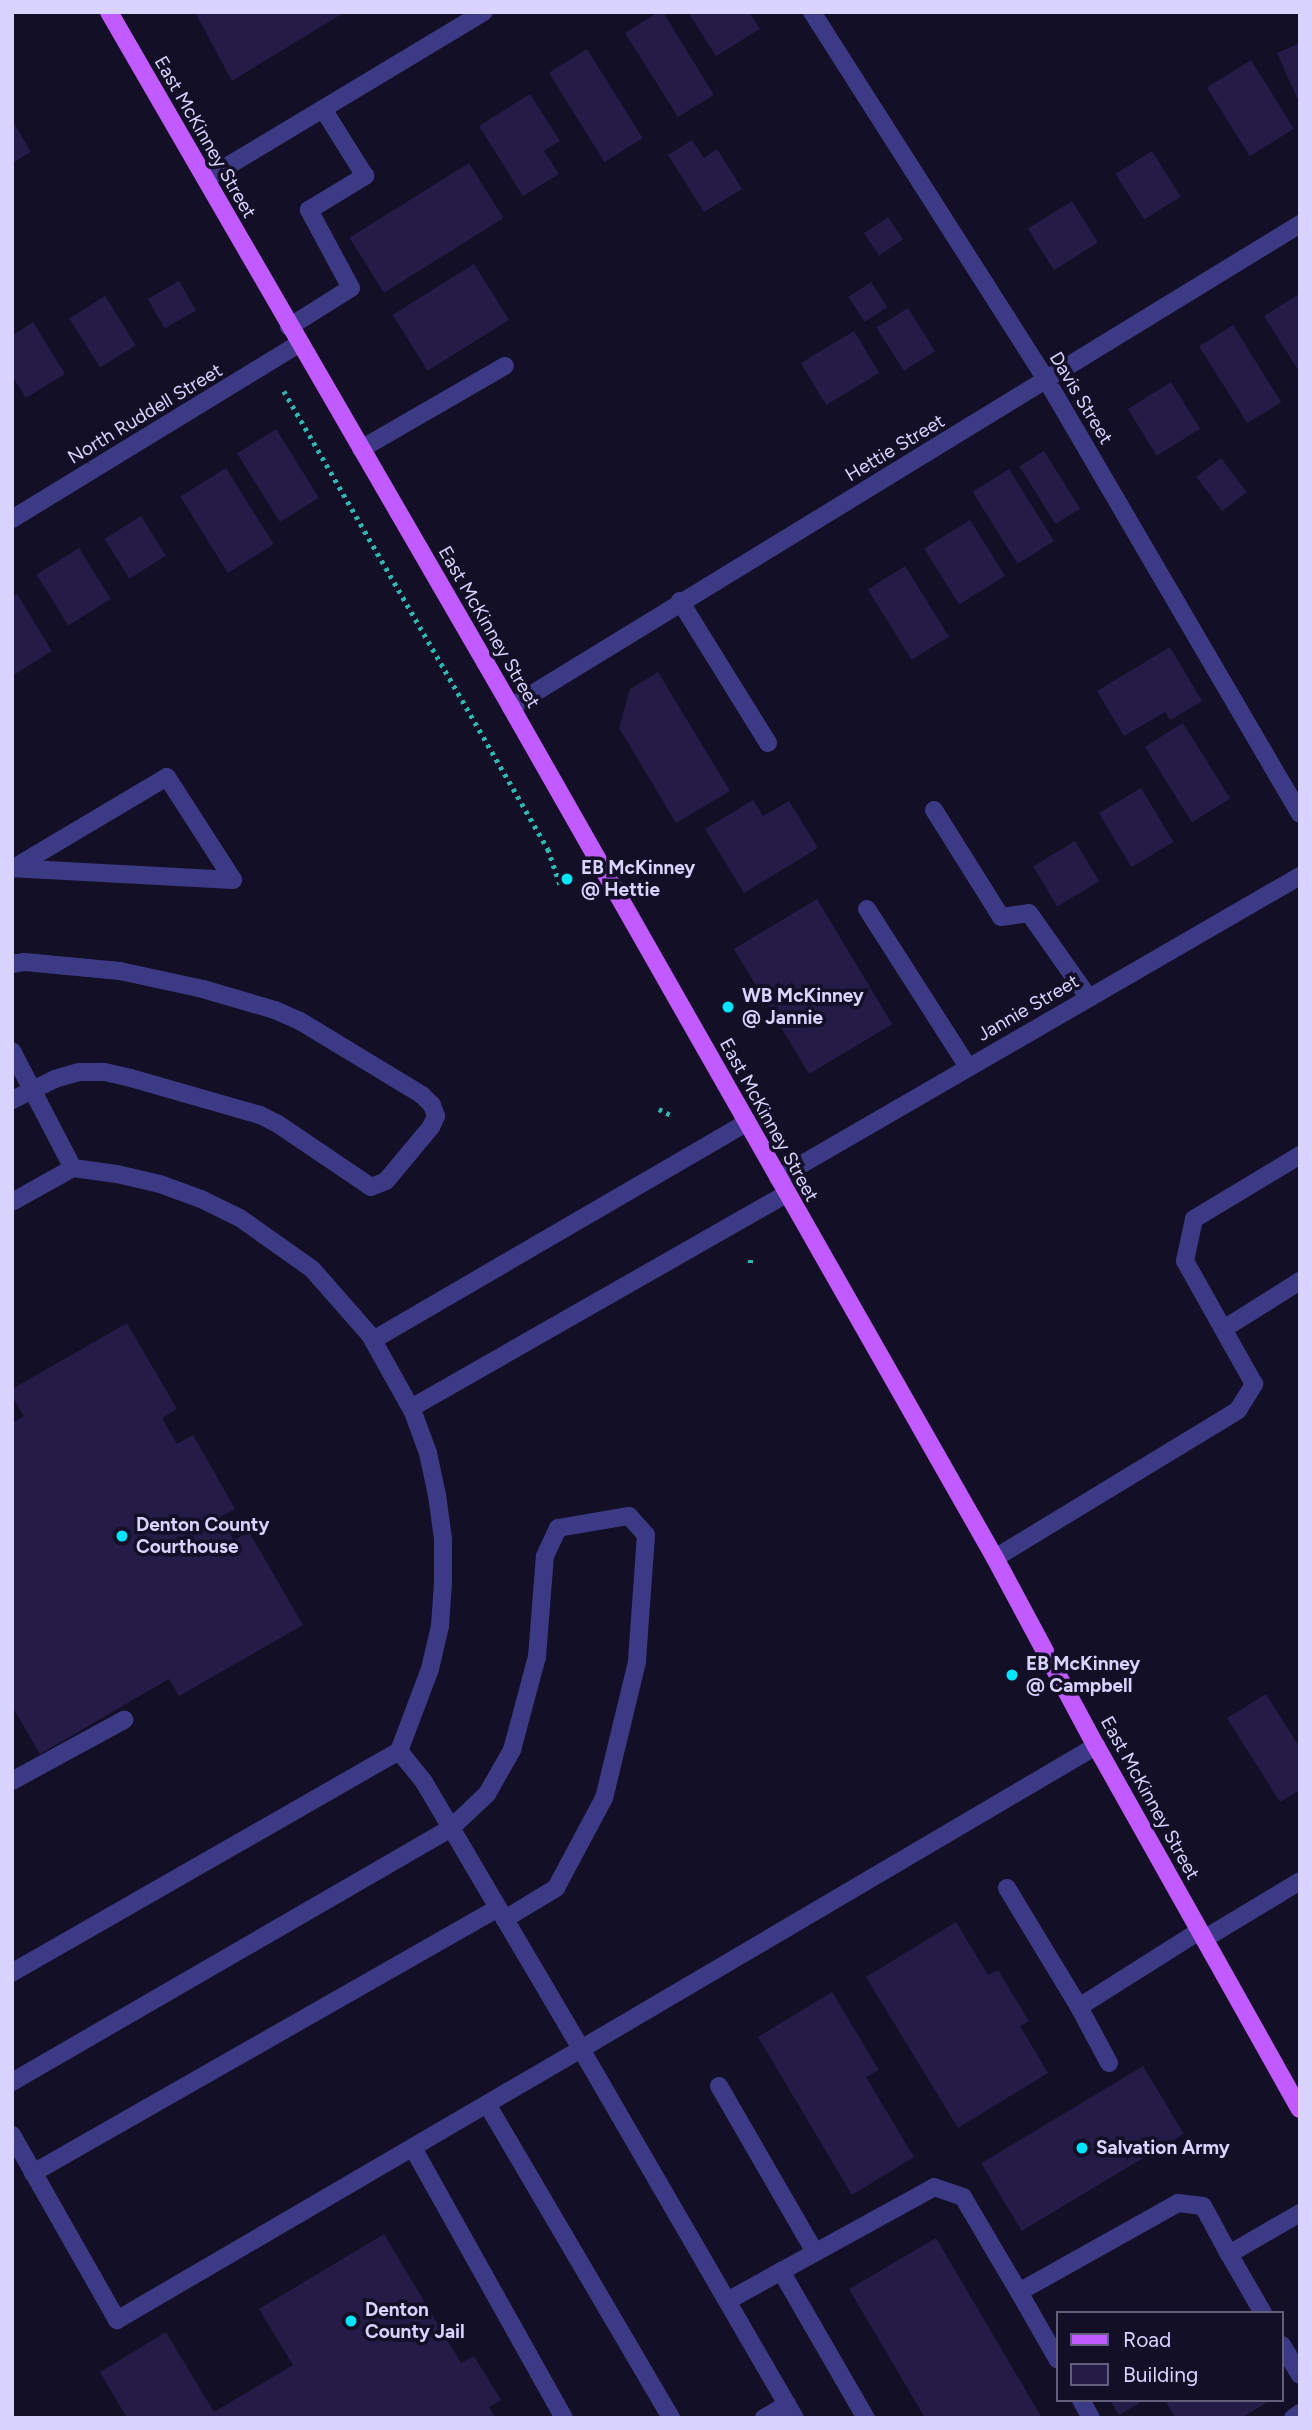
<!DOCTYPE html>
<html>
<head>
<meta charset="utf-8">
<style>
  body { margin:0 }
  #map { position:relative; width:1312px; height:2430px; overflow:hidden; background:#130f26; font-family:Figtree,sans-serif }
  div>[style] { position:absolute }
  .building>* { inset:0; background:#241b47; transform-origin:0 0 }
  .path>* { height:4.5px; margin-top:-2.25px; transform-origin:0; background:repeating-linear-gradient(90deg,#2fb8b0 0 3.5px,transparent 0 8.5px) }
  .minor>* { height:18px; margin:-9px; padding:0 9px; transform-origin:9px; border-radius:9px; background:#3d3a85 }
  .major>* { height:18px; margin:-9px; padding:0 9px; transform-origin:9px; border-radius:9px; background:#c25bff }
  .dots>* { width:19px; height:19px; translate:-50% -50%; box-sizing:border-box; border:4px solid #130f26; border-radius:50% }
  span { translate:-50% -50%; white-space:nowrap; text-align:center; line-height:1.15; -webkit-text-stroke:7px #130f26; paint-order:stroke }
  .street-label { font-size:19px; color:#d9d4ff }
  .poi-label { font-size:19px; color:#d9d4ff; font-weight:700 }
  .left { translate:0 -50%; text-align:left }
  .frame { position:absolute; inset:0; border:14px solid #d9d4ff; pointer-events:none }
  .legend { position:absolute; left:1056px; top:2311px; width:228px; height:91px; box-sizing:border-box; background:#130f26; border:2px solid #625e7d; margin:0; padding:9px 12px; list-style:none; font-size:21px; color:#d9d4ff }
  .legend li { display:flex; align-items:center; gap:14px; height:35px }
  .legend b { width:35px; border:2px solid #625e7d }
</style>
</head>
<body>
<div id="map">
  <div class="building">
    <i style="clip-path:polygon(195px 12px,345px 12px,232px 81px)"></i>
    <i style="clip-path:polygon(658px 12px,663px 12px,714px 95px,678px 117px,625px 33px)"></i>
    <i style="clip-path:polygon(688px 12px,749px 12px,760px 29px,716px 56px)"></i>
    <i style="clip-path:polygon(1300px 43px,1300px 97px,1297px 98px,1277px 53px)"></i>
    <i style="left:587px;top:49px;width:105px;height:45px;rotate:58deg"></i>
    <i style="left:1251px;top:60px;width:81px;height:52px;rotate:58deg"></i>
    <i style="clip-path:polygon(530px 94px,560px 141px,544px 151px,559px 174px,523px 196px,479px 126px)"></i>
    <i style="clip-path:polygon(12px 120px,31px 152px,12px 163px)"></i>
    <i style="clip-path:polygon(692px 140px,704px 158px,717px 149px,742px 189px,704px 212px,668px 155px)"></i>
    <i style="left:1152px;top:151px;width:54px;height:43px;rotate:58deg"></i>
    <i style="left:469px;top:163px;width:65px;height:141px;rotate:58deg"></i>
    <i style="left:1072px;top:201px;width:49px;height:52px;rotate:58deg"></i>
    <i style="left:888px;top:217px;width:27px;height:29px;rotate:56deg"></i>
    <i style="left:474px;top:264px;width:66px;height:96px;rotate:58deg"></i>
    <i style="left:179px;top:281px;width:34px;height:36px;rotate:60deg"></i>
    <i style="left:871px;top:282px;width:30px;height:27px;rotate:57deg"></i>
    <i style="clip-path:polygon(1299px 294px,1300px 369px,1298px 370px,1264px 316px)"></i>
    <i style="left:105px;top:296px;width:58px;height:42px;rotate:58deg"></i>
    <i style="left:908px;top:308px;width:51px;height:37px;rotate:58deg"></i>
    <i style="clip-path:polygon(33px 322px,65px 374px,26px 398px,12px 376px,12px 336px)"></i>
    <i style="left:1233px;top:325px;width:91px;height:40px;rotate:58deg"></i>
    <i style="left:854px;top:331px;width:49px;height:62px;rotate:59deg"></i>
    <i style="left:1171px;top:382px;width:55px;height:51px;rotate:58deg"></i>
    <i style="left:276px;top:429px;width:81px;height:46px;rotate:58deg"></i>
    <i style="left:1044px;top:451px;width:68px;height:29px;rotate:58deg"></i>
    <i style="left:1221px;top:458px;width:43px;height:31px;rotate:53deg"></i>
    <i style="left:226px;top:468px;width:90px;height:54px;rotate:58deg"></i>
    <i style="left:1009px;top:469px;width:85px;height:43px;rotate:58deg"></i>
    <i style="left:141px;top:516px;width:47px;height:43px;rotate:58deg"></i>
    <i style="left:970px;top:520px;width:66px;height:54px;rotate:58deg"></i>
    <i style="left:79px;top:548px;width:60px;height:50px;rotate:58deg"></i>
    <i style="left:905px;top:566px;width:83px;height:44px;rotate:58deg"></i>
    <i style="clip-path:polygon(17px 594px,52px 651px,12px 676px,12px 597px)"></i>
    <i style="clip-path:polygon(1170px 647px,1202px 701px,1170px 720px,1165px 712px,1124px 736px,1097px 691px)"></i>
    <i style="clip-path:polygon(658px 672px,730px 791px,676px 823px,619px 728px,630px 689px)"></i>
    <i style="left:1183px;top:723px;width:89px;height:45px;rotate:58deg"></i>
    <i style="left:1141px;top:788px;width:63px;height:49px;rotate:59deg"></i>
    <i style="clip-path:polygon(753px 800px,763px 816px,789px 801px,818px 848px,744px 893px,705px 829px)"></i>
    <i style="left:1075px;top:841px;width:47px;height:49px;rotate:59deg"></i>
    <i style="left:817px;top:899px;width:146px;height:97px;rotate:59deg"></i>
    <i style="clip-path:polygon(127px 1323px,177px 1409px,162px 1418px,177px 1444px,193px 1435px,235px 1509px,220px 1517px,234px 1540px,249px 1532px,303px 1625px,179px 1696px,169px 1679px,40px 1754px,12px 1706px,12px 1423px,24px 1416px,12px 1396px,12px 1389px)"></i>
    <i style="clip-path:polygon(1266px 1694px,1300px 1748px,1300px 1790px,1280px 1802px,1227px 1718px)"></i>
    <i style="clip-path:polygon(956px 1922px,988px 1975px,998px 1970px,1029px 2021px,1020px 2026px,1048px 2073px,958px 2128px,866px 1977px)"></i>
    <i style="clip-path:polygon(832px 1992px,879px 2070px,866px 2077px,914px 2157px,852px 2195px,758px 2037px)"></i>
    <i style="left:1143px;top:2066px;width:79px;height:189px;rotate:59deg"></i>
    <i style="clip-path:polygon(384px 2234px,461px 2363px,474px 2356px,501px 2400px,489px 2407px,495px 2418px,127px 2418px,100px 2372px,166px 2332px,214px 2412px,293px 2365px,259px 2309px)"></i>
    <i style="clip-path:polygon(936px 2238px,1042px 2418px,925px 2418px,849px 2289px)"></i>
    <i style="clip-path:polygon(1110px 2400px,1145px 2400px,1119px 2415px)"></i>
    <i style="clip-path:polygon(1165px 2400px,1271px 2400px,1241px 2418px,1175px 2418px)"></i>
  </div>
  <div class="path">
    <i style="left:284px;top:391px;width:529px;rotate:60.04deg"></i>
    <i style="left:548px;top:849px;width:40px;rotate:71.1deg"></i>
    <i style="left:659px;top:1109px;width:13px;rotate:27deg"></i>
    <i style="left:750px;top:1263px;width:8px;rotate:-83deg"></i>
  </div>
  <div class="minor">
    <i style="left:812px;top:12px;width:437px;rotate:57.5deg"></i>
    <i style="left:1047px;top:381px;width:501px;rotate:59.7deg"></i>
    <i style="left:206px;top:179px;width:324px;rotate:-31deg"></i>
    <i style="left:289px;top:327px;width:73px;rotate:-32.2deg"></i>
    <i style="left:351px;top:288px;width:89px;rotate:-118.3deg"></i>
    <i style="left:309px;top:210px;width:66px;rotate:-31.3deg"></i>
    <i style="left:365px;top:176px;width:79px;rotate:-122.1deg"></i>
    <i style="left:361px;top:449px;width:166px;rotate:-30deg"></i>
    <i style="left:12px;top:519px;width:336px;rotate:-31.4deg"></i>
    <i style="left:680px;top:601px;width:167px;rotate:58.2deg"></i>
    <i style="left:511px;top:707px;width:925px;rotate:-31.47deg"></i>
    <i style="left:934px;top:810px;width:126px;rotate:57.9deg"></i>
    <i style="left:1001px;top:917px;width:28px;rotate:-8deg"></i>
    <i style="left:1029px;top:913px;width:104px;rotate:54.8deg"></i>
    <i style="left:12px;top:869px;width:180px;rotate:-30.7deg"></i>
    <i style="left:167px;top:777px;width:122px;rotate:57.3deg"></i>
    <i style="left:233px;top:880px;width:219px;rotate:-176.9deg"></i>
    <i style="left:867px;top:909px;width:188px;rotate:57.4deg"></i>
    <i style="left:12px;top:964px;width:13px;rotate:-9deg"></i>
    <i style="left:25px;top:962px;width:95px;rotate:5.4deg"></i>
    <i style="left:120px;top:971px;width:85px;rotate:12.2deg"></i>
    <i style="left:203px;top:989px;width:75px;rotate:16.3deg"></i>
    <i style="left:275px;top:1010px;width:27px;rotate:24deg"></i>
    <i style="left:300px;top:1021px;width:143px;rotate:31.2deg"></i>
    <i style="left:422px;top:1095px;width:14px;rotate:45deg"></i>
    <i style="left:432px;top:1105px;width:12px;rotate:70deg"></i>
    <i style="left:436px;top:1116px;width:12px;rotate:114deg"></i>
    <i style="left:431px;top:1127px;width:70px;rotate:129.8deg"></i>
    <i style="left:386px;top:1181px;width:16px;rotate:158deg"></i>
    <i style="left:371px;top:1187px;width:112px;rotate:-145.9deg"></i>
    <i style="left:278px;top:1124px;width:20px;rotate:-153deg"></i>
    <i style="left:260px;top:1115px;width:134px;rotate:-164deg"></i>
    <i style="left:131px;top:1078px;width:28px;rotate:-167deg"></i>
    <i style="left:104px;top:1072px;width:25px;rotate:180deg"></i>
    <i style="left:79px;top:1072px;width:25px;rotate:164deg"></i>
    <i style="left:55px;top:1079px;width:48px;rotate:154deg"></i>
    <i style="left:12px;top:1051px;width:132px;rotate:62.5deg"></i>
    <i style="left:778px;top:1178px;width:603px;rotate:-30.05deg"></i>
    <i style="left:12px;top:1202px;width:70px;rotate:-29.1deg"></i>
    <i style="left:73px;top:1168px;width:44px;rotate:7.8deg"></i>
    <i style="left:117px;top:1174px;width:44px;rotate:13.1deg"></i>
    <i style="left:160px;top:1184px;width:44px;rotate:20.1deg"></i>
    <i style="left:201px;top:1199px;width:43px;rotate:26deg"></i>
    <i style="left:240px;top:1218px;width:88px;rotate:35.3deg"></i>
    <i style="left:312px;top:1269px;width:88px;rotate:48.7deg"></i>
    <i style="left:370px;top:1335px;width:88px;rotate:60.8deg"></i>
    <i style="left:413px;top:1412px;width:44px;rotate:69.9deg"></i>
    <i style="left:428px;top:1453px;width:43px;rotate:77.9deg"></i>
    <i style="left:437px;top:1495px;width:44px;rotate:82.2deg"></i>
    <i style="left:443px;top:1539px;width:44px;rotate:90deg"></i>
    <i style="left:443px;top:1583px;width:43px;rotate:94deg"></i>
    <i style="left:440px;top:1626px;width:44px;rotate:103.1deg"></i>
    <i style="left:430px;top:1669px;width:88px;rotate:110.7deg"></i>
    <i style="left:399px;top:1751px;width:446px;rotate:150.2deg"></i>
    <i style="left:1225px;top:1328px;width:89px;rotate:-32.1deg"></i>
    <i style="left:373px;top:1340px;width:433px;rotate:-30.2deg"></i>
    <i style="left:411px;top:1408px;width:432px;rotate:-29.7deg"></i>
    <i style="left:995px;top:1558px;width:285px;rotate:-31.3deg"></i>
    <i style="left:1238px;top:1410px;width:31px;rotate:-58deg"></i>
    <i style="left:1254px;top:1384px;width:141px;rotate:-119.3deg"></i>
    <i style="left:1185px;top:1261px;width:43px;rotate:-77.9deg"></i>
    <i style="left:1194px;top:1219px;width:124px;rotate:-31.1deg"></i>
    <i style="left:399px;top:1751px;width:40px;rotate:51deg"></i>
    <i style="left:424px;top:1782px;width:310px;rotate:59.5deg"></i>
    <i style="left:581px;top:2049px;width:598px;rotate:-30.47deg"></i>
    <i style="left:12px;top:1781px;width:128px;rotate:-28.6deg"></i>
    <i style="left:1007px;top:1888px;width:139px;rotate:58.8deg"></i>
    <i style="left:1204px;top:1939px;width:112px;rotate:-31.1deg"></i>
    <i style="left:1109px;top:2063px;width:64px;rotate:-118.2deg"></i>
    <i style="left:1079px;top:2007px;width:142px;rotate:-32.3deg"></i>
    <i style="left:12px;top:2082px;width:507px;rotate:-30.05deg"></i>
    <i style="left:451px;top:1828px;width:50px;rotate:-43.4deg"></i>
    <i style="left:487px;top:1794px;width:51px;rotate:-60.4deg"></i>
    <i style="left:512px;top:1750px;width:96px;rotate:-75deg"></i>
    <i style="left:537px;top:1657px;width:101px;rotate:-85.5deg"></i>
    <i style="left:545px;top:1556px;width:31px;rotate:-65deg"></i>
    <i style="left:558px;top:1528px;width:72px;rotate:-9.6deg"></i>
    <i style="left:629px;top:1516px;width:25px;rotate:48deg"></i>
    <i style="left:646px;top:1535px;width:127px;rotate:94.1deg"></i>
    <i style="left:637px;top:1662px;width:140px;rotate:103.6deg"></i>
    <i style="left:604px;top:1798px;width:102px;rotate:118.1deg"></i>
    <i style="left:556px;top:1888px;width:60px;rotate:148.7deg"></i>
    <i style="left:719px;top:2086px;width:192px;rotate:60deg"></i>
    <i style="left:487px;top:2104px;width:364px;rotate:59.6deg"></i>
    <i style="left:12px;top:2135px;width:213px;rotate:60.4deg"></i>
    <i style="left:117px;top:2320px;width:537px;rotate:-30.29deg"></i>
    <i style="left:581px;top:2049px;width:427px;rotate:59.9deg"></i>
    <i style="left:413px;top:2148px;width:309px;rotate:60.8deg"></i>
    <i style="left:33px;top:2173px;width:535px;rotate:-29.68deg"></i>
    <i style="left:1229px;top:2254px;width:68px;rotate:60deg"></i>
    <i style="left:781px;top:2271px;width:170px;rotate:60deg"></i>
    <i style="left:1019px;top:2292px;width:78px;rotate:60.2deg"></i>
    <i style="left:727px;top:2301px;width:236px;rotate:-28.8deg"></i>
    <i style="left:934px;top:2187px;width:31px;rotate:19deg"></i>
    <i style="left:963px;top:2197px;width:110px;rotate:59.5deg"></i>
    <i style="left:1019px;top:2292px;width:182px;rotate:-29.2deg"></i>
    <i style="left:1178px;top:2203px;width:25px;rotate:7deg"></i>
    <i style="left:1203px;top:2206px;width:55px;rotate:61.6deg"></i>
    <i style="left:1229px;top:2254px;width:82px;rotate:-30deg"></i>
    <i style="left:1282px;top:2345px;width:35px;rotate:59deg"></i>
    <i style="left:1081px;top:2400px;width:21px;rotate:61deg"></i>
    <i style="left:764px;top:2418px;width:27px;rotate:-31deg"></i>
    <i style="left:1293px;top:2418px;width:9px;rotate:-36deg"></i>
  </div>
  <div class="major">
    <i style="left:109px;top:12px;width:803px;rotate:59.95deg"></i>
    <i style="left:511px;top:707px;width:979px;rotate:60.37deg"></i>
    <i style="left:995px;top:1558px;width:213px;rotate:61.8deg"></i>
    <i style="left:1096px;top:1746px;width:416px;rotate:60.7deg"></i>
  </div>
  <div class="dots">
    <i style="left:567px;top:879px;background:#00e5ff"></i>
    <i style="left:728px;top:1007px;background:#00e5ff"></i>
    <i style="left:122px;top:1536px;background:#00e5ff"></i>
    <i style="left:1012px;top:1675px;background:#00e5ff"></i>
    <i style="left:1082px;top:2148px;background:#00e5ff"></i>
    <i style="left:351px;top:2321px;background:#00e5ff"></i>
  </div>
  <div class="street-label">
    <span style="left:205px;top:137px;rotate:60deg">East McKinney Street</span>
    <span style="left:1081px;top:398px;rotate:59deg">Davis Street</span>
    <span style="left:145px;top:414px;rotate:-31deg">North Ruddell Street</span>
    <span style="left:895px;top:448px;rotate:-31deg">Hettie Street</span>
    <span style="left:489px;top:627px;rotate:60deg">East McKinney Street</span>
    <span style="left:1028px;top:1008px;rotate:-30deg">Jannie Street</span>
    <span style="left:769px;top:1120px;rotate:61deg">East McKinney Street</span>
    <span style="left:1150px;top:1798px;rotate:61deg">East McKinney Street</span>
  </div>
  <div class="poi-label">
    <span class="left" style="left:581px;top:879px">EB McKinney<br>@ Hettie</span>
    <span class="left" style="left:742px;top:1007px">WB McKinney<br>@ Jannie</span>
    <span class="left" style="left:136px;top:1536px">Denton County<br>Courthouse</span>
    <span class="left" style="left:1026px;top:1675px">EB McKinney<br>@ Campbell</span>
    <span class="left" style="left:1096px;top:2148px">Salvation Army</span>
    <span class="left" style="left:365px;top:2321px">Denton<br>County Jail</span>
  </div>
  <div class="frame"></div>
  <ul class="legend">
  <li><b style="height:9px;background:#c25bff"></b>Road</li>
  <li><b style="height:19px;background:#241b47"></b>Building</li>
  </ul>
</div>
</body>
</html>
